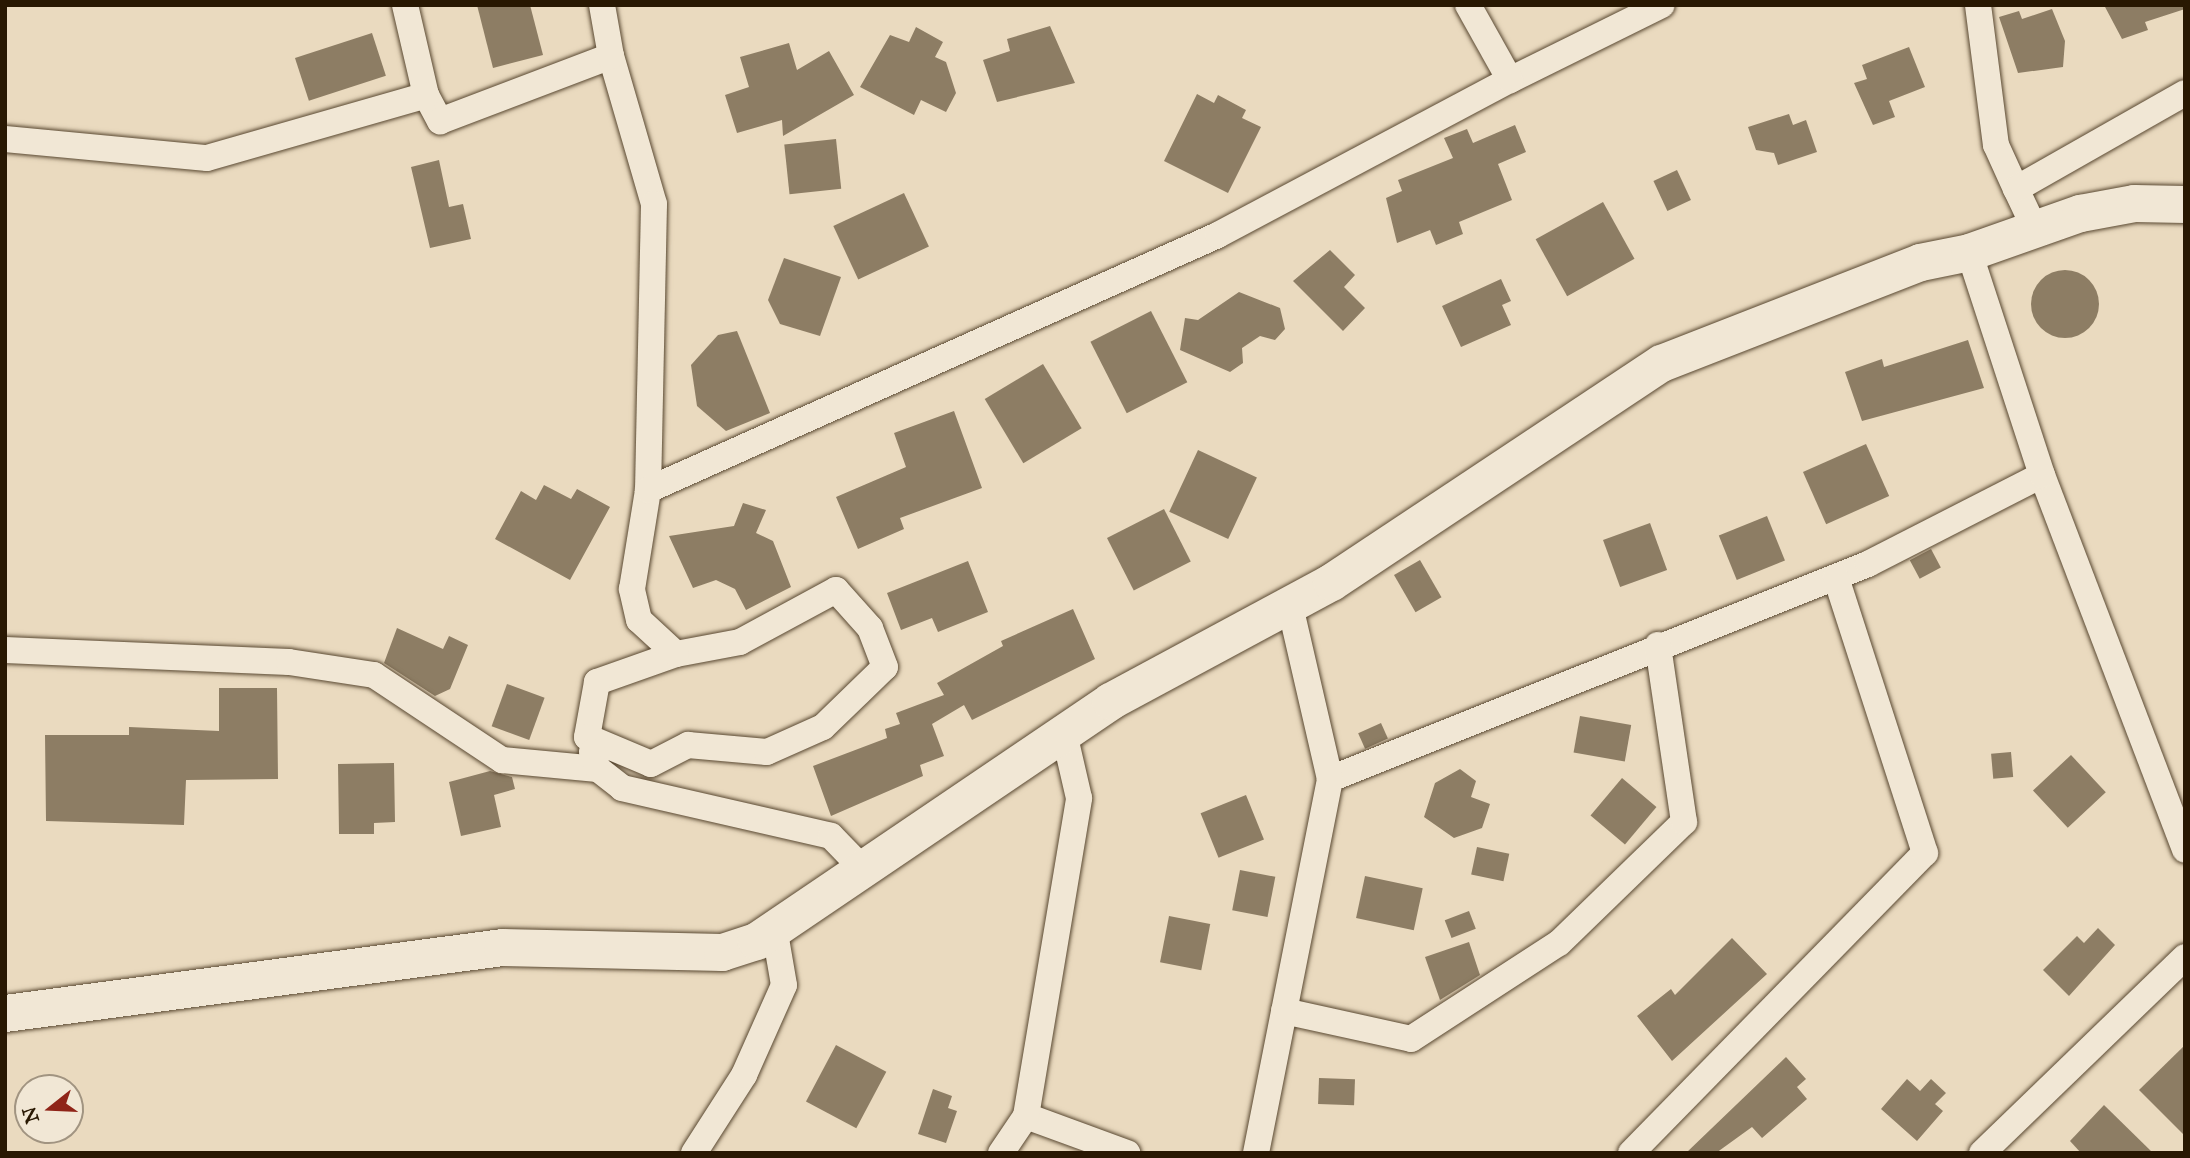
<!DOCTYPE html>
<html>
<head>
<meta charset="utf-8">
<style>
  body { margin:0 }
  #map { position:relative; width:2190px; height:1158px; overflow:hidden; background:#eadabf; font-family:"IM FELL Great Primer",serif }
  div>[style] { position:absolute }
  .building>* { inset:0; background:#8d7d64; transform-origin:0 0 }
  .round { border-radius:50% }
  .roads { filter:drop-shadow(0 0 2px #594831) drop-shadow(0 0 2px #594831) }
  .street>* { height:26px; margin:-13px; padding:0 13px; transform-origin:13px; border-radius:13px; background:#f1e7d5 }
  .secondary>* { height:37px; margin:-18.5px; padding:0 18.5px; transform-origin:18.5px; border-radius:18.5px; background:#f1e7d5 }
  span { translate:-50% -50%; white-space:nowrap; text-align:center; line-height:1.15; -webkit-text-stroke:6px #f1e7d5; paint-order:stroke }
  .frame { position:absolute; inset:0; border:7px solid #291802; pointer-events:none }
  .north { position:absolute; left:14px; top:1074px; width:70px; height:70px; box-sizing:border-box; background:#f1e7d5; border:2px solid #a19481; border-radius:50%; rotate:252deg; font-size:19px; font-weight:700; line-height:28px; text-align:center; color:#291802 }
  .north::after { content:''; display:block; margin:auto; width:24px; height:32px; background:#8f2418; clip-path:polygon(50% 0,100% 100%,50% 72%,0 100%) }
</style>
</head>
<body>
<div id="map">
  <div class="building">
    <i style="clip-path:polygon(477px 5px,530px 5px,543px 55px,493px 68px)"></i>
    <i style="clip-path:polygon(2104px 5px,2185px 5px,2185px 9px,2145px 22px,2148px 30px,2122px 39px)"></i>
    <i style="clip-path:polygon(2052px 9px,2065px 41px,2063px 67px,2018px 73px,1999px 17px,2019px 11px,2022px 19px)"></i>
    <i style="clip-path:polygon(1050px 26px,1075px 83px,997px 102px,983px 60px,1010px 51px,1007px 39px)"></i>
    <i style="clip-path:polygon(916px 27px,943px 42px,935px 57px,946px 62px,956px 93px,946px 112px,921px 100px,914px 115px,860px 87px,890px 35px,909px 42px)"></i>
    <i style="left:372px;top:33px;width:45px;height:81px;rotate:72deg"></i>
    <i style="clip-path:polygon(789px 43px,797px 70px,829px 51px,854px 95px,783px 136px,782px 120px,737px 133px,725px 95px,749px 87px,740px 57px)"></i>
    <i style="clip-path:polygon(1909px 47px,1925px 87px,1889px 101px,1895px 117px,1873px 125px,1854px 83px,1867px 79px,1862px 65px)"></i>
    <i style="clip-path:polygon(1197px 94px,1214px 103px,1218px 95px,1246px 110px,1242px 118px,1261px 127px,1228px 193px,1164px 161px)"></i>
    <i style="clip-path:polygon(1789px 114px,1793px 125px,1806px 120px,1817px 152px,1778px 165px,1774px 153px,1756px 150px,1748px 127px)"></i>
    <i style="clip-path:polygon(1515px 125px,1526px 152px,1498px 164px,1512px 200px,1459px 222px,1463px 234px,1436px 245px,1430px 230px,1397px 243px,1386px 198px,1402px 191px,1398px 180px,1453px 158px,1444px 138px,1467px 129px,1473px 143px)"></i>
    <i style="left:836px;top:139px;width:50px;height:52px;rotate:84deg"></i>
    <i style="clip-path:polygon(439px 160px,449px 207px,463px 204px,471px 239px,430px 248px,411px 167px)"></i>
    <i style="left:1677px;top:170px;width:33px;height:26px;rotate:65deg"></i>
    <i style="left:904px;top:193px;width:59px;height:78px;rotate:65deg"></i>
    <i style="left:1603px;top:202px;width:65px;height:77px;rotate:61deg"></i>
    <i style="clip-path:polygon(1330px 250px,1355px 275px,1344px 287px,1365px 308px,1343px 331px,1293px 281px)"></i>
    <i style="clip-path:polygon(784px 258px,841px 277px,820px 336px,780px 324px,768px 300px)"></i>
    <i class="round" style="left:2031px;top:270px;width:68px;height:68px"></i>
    <i style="clip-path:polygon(1501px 279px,1511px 301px,1502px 305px,1511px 325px,1461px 347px,1442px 306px)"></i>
    <i style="clip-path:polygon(1239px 292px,1280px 308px,1285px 329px,1275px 340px,1260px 336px,1242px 348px,1243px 363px,1230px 372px,1180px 350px,1185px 318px,1198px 320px)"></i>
    <i style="left:1151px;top:311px;width:80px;height:68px;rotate:63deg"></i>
    <i style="clip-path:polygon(737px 331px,770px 413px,726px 431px,697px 406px,691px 365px,718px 335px)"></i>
    <i style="clip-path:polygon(1968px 340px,1984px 388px,1862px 421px,1845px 372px,1882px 359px,1884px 367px)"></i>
    <i style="left:1043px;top:364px;width:75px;height:68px;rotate:59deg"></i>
    <i style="clip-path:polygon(954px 411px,982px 488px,900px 518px,904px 529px,858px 549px,836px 497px,906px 467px,894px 433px)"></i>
    <i style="left:1866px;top:444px;width:57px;height:69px;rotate:66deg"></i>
    <i style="left:1198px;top:450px;width:65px;height:68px;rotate:25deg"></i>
    <i style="clip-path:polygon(544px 485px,571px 499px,577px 489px,610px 507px,570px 580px,495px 539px,521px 491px,536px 500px)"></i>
    <i style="clip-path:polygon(743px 503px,766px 510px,756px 533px,773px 541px,791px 587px,746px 610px,735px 589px,716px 580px,693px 588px,669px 536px,734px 526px)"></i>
    <i style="left:1164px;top:509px;width:59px;height:64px;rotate:63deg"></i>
    <i style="left:1767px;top:516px;width:48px;height:52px;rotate:68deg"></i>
    <i style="left:1650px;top:523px;width:50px;height:50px;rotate:70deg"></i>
    <i style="left:1931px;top:549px;width:21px;height:24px;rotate:62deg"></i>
    <i style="left:1420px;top:560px;width:43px;height:30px;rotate:60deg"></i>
    <i style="clip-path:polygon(968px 561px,988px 612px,938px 632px,932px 618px,901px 630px,887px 593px)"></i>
    <i style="clip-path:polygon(1073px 609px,1095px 659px,972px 720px,964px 705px,932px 724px,944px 756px,920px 765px,923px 776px,831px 816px,813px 766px,887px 738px,885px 729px,900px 724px,896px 713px,944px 695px,937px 683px,1003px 646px,1001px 641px)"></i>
    <i style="clip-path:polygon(397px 628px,443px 649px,449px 636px,468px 645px,450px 689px,435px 696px,384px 663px)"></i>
    <i style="left:507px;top:684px;width:40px;height:45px;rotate:20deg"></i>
    <i style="clip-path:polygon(219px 688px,277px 688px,278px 779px,186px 780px,184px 825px,46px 821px,45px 735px,129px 735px,129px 727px,219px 731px)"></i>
    <i style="left:1580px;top:716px;width:52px;height:37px;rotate:10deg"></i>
    <i style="left:1381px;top:723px;width:17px;height:25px;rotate:66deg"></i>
    <i style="left:2011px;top:752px;width:25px;height:20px;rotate:85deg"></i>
    <i style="left:2071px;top:755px;width:51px;height:52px;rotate:47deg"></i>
    <i style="clip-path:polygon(394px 763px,395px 822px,374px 823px,374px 834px,339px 834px,338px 764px)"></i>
    <i style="clip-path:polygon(1460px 769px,1476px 781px,1471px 797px,1490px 804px,1482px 828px,1454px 838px,1424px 817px,1435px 783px)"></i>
    <i style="clip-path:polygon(490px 771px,512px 777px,515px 789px,494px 795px,501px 827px,461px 836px,449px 782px)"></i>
    <i style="left:1622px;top:778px;width:45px;height:49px;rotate:40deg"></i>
    <i style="left:1246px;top:795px;width:48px;height:49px;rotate:68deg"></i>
    <i style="left:1477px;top:847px;width:33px;height:28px;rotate:12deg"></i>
    <i style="left:1240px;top:870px;width:36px;height:41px;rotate:11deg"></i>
    <i style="left:1365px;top:876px;width:59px;height:43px;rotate:12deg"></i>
    <i style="left:1469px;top:911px;width:19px;height:26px;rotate:69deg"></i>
    <i style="left:1169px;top:916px;width:42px;height:47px;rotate:11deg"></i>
    <i style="clip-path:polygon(2098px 928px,2115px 945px,2069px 996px,2043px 970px,2077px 936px,2084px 943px)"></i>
    <i style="clip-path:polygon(1732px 938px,1767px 974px,1672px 1061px,1637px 1016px,1671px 989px,1675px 995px)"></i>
    <i style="clip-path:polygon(1469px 942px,1480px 975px,1440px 1000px,1425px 957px)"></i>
    <i style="left:836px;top:1045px;width:57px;height:64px;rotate:28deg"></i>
    <i style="clip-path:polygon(2185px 1045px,2185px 1136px,2139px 1090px)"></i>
    <i style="clip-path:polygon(1786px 1057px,1806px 1079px,1797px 1087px,1807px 1099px,1762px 1138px,1752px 1127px,1716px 1153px,1686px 1153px)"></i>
    <i style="left:1319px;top:1078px;width:36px;height:26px;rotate:2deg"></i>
    <i style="clip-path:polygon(1907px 1079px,1920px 1091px,1931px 1079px,1946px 1093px,1935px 1104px,1943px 1111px,1917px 1141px,1881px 1109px)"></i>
    <i style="clip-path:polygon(933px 1089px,952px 1096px,948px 1108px,957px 1111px,946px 1143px,918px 1134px)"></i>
    <i style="clip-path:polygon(2104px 1105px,2153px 1153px,2081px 1153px,2070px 1141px)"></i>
  </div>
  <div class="roads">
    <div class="street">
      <i style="left:405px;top:5px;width:92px;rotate:76.9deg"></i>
      <i style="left:426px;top:95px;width:30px;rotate:62deg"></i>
      <i style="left:440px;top:121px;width:183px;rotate:-20.8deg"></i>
      <i style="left:611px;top:56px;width:154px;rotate:73.8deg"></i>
      <i style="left:654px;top:204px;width:286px;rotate:91.2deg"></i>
      <i style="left:602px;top:5px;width:52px;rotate:80deg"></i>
      <i style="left:1978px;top:5px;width:141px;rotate:82.7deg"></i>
      <i style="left:1996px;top:145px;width:48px;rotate:65.6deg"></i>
      <i style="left:1510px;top:80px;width:169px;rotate:-26.3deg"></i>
      <i style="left:5px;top:139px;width:203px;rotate:5.4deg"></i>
      <i style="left:207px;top:158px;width:228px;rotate:-16deg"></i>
      <i style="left:2034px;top:227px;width:42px;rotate:-115.3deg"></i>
      <i style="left:2016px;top:189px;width:194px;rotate:-29.6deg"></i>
      <i style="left:2042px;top:475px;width:401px;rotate:69.1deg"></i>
      <i style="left:5px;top:650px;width:284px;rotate:2.4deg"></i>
      <i style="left:289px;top:662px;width:86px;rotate:8.7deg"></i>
      <i style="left:374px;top:675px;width:154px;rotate:33.6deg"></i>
      <i style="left:502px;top:760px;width:96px;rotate:5.4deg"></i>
      <i style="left:676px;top:654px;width:84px;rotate:160.5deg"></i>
      <i style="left:597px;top:682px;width:56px;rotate:100.3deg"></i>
      <i style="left:587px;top:737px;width:69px;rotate:22.9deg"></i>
      <i style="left:651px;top:764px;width:42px;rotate:-27.2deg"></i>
      <i style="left:688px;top:745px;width:79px;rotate:5.1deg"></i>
      <i style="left:767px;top:752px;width:61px;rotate:-24.1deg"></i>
      <i style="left:823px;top:727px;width:86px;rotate:-44.1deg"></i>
      <i style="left:885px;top:667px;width:42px;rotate:-111deg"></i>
      <i style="left:870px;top:628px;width:51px;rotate:-131.8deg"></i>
      <i style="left:836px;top:590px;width:109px;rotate:151.6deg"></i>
      <i style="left:740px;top:642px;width:65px;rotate:169.4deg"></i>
      <i style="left:676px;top:654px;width:50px;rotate:-137.4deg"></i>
      <i style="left:639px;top:620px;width:32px;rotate:-103deg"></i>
      <i style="left:632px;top:589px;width:100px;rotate:-80.8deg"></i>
      <i style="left:648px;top:490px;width:624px;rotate:-24.1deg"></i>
      <i style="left:1218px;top:235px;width:331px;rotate:-28deg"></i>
      <i style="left:1510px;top:80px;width:86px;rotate:-119.2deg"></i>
      <i style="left:592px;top:752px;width:18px;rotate:71deg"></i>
      <i style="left:598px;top:769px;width:31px;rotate:38deg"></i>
      <i style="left:622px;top:788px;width:214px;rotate:12.9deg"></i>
      <i style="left:831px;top:836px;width:47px;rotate:45.9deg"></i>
      <i style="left:1330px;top:779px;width:579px;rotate:-21.78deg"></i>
      <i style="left:1868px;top:564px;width:195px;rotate:-27.1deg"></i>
      <i style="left:2042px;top:475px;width:235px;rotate:-108.1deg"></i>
      <i style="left:1284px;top:1011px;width:130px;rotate:12.4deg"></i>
      <i style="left:1411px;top:1039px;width:176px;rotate:-33deg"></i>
      <i style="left:1559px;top:943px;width:174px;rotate:-44.1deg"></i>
      <i style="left:1684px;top:822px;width:179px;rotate:-98.4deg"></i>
      <i style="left:1026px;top:1116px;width:108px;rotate:20.1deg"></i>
      <i style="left:694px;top:1153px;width:93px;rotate:-57.3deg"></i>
      <i style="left:744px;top:1075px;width:98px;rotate:-66deg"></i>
      <i style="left:784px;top:985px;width:53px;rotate:-99.8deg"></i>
      <i style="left:1001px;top:1153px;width:45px;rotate:-56deg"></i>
      <i style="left:1026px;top:1116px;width:322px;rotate:-80.5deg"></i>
      <i style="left:1079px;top:798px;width:67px;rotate:-103deg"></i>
      <i style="left:1256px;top:1153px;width:381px;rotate:-78.8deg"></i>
      <i style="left:1330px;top:779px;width:178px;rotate:-103deg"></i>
      <i style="left:1631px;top:1153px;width:420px;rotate:-45.6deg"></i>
      <i style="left:1925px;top:853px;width:290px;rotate:-107.9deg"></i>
      <i style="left:1982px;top:1153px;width:282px;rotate:-44deg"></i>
    </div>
    <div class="secondary">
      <i style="left:5px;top:1013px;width:501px;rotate:-7.56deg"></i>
      <i style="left:502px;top:947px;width:220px;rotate:1.3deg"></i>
      <i style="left:722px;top:952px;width:36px;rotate:-18deg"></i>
      <i style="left:756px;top:941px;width:428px;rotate:-34.1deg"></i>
      <i style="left:1110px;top:701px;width:251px;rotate:-28.3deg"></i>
      <i style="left:1331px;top:582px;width:396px;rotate:-33.6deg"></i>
      <i style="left:1661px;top:363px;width:278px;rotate:-21.3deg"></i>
      <i style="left:1920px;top:262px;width:50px;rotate:-11.5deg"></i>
      <i style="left:1969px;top:252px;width:118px;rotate:-19.4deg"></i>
      <i style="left:2080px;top:213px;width:55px;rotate:-10.5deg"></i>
      <i style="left:2134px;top:203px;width:51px;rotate:1.1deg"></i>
    </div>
  </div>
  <div class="frame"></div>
  <div class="north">N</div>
</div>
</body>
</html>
